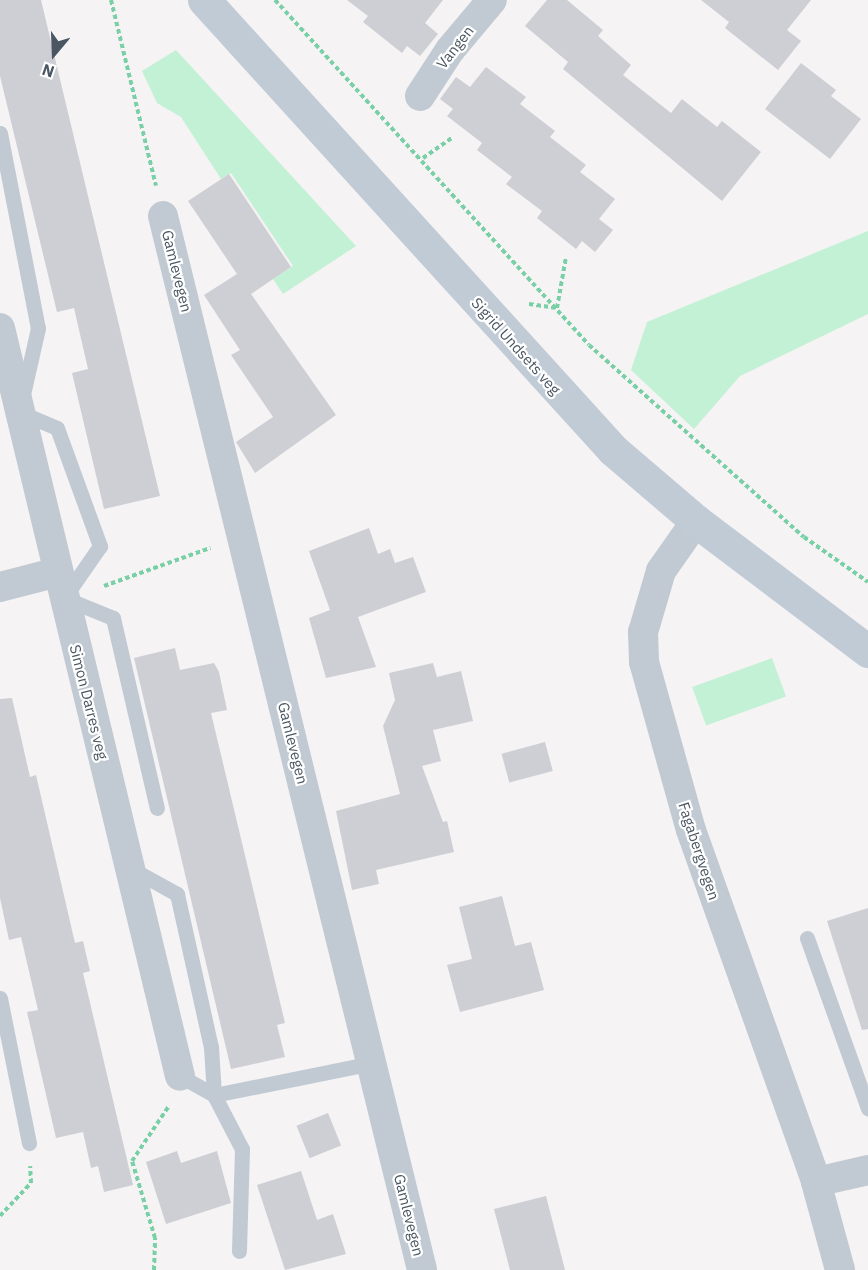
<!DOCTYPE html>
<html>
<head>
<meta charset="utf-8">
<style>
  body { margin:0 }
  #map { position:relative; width:868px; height:1270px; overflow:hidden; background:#f5f3f3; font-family:"IBM Plex Sans",sans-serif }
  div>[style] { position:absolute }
  .green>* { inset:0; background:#c3f1d5; transform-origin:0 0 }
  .building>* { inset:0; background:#cdcfd5; transform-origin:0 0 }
  .path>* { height:4px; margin-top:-2px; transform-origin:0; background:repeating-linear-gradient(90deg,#7ad0a6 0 4.5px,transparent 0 7.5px) }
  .lane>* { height:15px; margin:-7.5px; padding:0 7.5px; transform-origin:7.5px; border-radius:7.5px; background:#c1cad2 }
  .street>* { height:30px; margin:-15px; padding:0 15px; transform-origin:15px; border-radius:15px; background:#c1cad2 }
  .secondary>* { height:33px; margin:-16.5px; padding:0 16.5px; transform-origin:16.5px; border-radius:16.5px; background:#c1cbd6 }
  span { translate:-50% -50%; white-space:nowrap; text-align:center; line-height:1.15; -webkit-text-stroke:4.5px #fff; paint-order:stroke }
  .street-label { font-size:15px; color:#4a5661 }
  .north { position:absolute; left:24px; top:24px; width:60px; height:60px; -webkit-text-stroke:4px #fff; paint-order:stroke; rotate:199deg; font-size:16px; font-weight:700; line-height:24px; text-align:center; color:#4a5661 }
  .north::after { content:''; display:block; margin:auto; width:21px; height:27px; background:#4a5661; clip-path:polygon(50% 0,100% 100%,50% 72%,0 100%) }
</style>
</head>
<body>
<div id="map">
  <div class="green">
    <i style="clip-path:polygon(176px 50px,356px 246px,283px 294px,273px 279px,293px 266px,231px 173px,221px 179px,181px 117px,157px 103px,142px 71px)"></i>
    <i style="clip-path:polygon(868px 231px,868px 314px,740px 376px,694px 429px,631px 370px,647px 322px)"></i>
    <i style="left:772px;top:658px;width:41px;height:85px;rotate:70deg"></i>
  </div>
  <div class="building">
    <i style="clip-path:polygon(0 0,41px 0,160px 496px,104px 509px,72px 373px,88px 369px,74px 308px,57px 312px,0 76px)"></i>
    <i style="clip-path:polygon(347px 0,443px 0,425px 23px,438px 34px,420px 56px,407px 46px,402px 53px,363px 22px,368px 16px)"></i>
    <i style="clip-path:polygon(547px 0,567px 0,603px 30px,598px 36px,631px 65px,623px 75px,671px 113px,682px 99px,717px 127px,722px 121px,761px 152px,722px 201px,563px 69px,568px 62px,525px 26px)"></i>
    <i style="clip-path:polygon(701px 0,811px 0,787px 30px,801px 41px,778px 70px,725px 28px,729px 22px)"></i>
    <i style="clip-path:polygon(801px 63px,836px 90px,831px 96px,861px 119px,830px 159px,765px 109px)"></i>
    <i style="clip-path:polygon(486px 67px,526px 97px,520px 104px,555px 131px,550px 137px,586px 165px,580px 172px,615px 199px,599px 219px,613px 230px,595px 252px,582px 241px,576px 249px,537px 218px,542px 211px,506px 184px,512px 177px,477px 150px,482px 143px,447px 116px,453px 109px,440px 99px,456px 77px,470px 87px)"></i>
    <i style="clip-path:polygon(229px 174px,291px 267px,251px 294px,336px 415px,255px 473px,236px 442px,273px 417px,231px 355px,240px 350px,204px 295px,237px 274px,188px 201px)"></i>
    <i style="clip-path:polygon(369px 528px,378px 554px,390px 549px,395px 563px,413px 557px,426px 592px,358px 617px,376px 667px,326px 678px,309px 618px,330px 610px,309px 551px)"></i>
    <i style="clip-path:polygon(175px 648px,180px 670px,214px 663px,219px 672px,227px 710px,211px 713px,285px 1023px,277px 1025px,285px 1057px,231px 1069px,134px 658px)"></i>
    <i style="clip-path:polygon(433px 663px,437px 677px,461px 671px,473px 721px,433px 730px,441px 761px,422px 766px,443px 822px,447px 821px,454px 852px,376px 870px,379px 884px,352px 890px,336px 811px,400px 794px,383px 726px,395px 700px,389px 673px)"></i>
    <i style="clip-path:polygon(12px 698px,30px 777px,36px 775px,75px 943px,83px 941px,90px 971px,83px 973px,133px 1185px,104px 1192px,98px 1166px,91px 1168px,83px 1132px,56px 1138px,27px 1012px,38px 1010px,21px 937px,9px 940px,0 898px,0 699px)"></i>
    <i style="left:545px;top:742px;width:30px;height:45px;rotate:75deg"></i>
    <i style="clip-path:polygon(502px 896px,515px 946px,531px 942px,544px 990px,460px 1012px,447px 965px,472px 959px,459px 907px)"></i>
    <i style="clip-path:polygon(868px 908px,868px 1029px,862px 1030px,827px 921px)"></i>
    <i style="left:328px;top:1113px;width:35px;height:34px;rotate:68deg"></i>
    <i style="clip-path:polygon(177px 1151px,181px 1163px,217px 1151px,231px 1203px,166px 1224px,146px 1162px)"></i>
    <i style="clip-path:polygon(301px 1171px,317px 1220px,333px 1214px,346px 1254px,285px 1270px,257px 1185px)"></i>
    <i style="clip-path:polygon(546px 1196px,565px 1270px,510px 1270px,494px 1209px)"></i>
  </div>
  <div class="path">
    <i style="left:111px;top:0;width:191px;rotate:76.4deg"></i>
    <i style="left:275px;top:0;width:466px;rotate:47.7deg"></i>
    <i style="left:589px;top:345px;width:288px;rotate:41.8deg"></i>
    <i style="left:804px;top:537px;width:78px;rotate:35.1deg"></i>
    <i style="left:423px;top:158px;width:37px;rotate:-35deg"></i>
    <i style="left:529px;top:304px;width:28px;rotate:8deg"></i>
    <i style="left:557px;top:308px;width:52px;rotate:-80deg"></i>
    <i style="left:104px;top:586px;width:113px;rotate:-19.7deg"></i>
    <i style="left:0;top:1216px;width:45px;rotate:-46.8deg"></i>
    <i style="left:31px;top:1183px;width:17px;rotate:-93deg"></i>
    <i style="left:154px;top:1270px;width:32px;rotate:-88deg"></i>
    <i style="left:155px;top:1238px;width:80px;rotate:-106.6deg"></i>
    <i style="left:132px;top:1161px;width:66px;rotate:-56.1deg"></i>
  </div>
  <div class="lane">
    <i style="left:0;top:133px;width:199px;rotate:79deg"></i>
    <i style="left:38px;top:328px;width:86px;rotate:102.7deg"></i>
    <i style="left:19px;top:412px;width:41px;rotate:22.8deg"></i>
    <i style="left:57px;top:428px;width:126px;rotate:70deg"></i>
    <i style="left:100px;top:546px;width:63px;rotate:124.7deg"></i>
    <i style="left:64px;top:598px;width:53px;rotate:22.2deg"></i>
    <i style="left:113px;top:618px;width:195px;rotate:77deg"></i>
    <i style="left:130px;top:868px;width:54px;rotate:29deg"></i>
    <i style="left:177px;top:894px;width:157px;rotate:77.5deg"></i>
    <i style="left:211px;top:1047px;width:48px;rotate:86.4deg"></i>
    <i style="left:214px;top:1095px;width:61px;rotate:62.6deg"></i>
    <i style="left:242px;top:1149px;width:102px;rotate:91.7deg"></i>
    <i style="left:807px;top:938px;width:181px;rotate:70.3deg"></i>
    <i style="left:0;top:998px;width:148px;rotate:78.7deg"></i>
    <i style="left:180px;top:1076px;width:39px;rotate:29deg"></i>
    <i style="left:214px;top:1095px;width:161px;rotate:-11.4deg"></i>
  </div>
  <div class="street">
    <i style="left:420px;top:96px;width:55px;rotate:-56.9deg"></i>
    <i style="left:450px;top:50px;width:65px;rotate:-50deg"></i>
    <i style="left:163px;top:216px;width:1085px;rotate:76.19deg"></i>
    <i style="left:0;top:328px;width:769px;rotate:76.47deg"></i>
    <i style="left:696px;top:521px;width:61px;rotate:125deg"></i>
    <i style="left:661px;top:571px;width:64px;rotate:106.4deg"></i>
    <i style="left:643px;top:632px;width:30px;rotate:88deg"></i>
    <i style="left:644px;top:662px;width:174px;rotate:74.4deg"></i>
    <i style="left:691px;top:830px;width:374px;rotate:70.4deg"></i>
    <i style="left:816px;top:1182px;width:91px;rotate:74.7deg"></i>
    <i style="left:0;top:587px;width:60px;rotate:-14.5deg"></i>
    <i style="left:816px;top:1182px;width:53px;rotate:-13deg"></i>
  </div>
  <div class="secondary">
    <i style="left:204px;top:0;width:608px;rotate:47.73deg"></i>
    <i style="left:613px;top:450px;width:109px;rotate:40.5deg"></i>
    <i style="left:696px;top:521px;width:216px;rotate:37.1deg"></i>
  </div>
  <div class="street-label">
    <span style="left:455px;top:47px;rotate:-52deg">Vangen</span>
    <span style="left:177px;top:271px;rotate:76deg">Gamlevegen</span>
    <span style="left:516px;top:346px;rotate:48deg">Sigrid Undsets veg</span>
    <span style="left:89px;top:702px;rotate:76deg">Simon Darres veg</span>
    <span style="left:293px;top:743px;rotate:76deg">Gamlevegen</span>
    <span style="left:699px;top:851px;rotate:72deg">Fagabergvegen</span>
    <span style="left:409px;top:1215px;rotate:76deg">Gamlevegen</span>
  </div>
  <div class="north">N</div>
</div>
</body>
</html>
